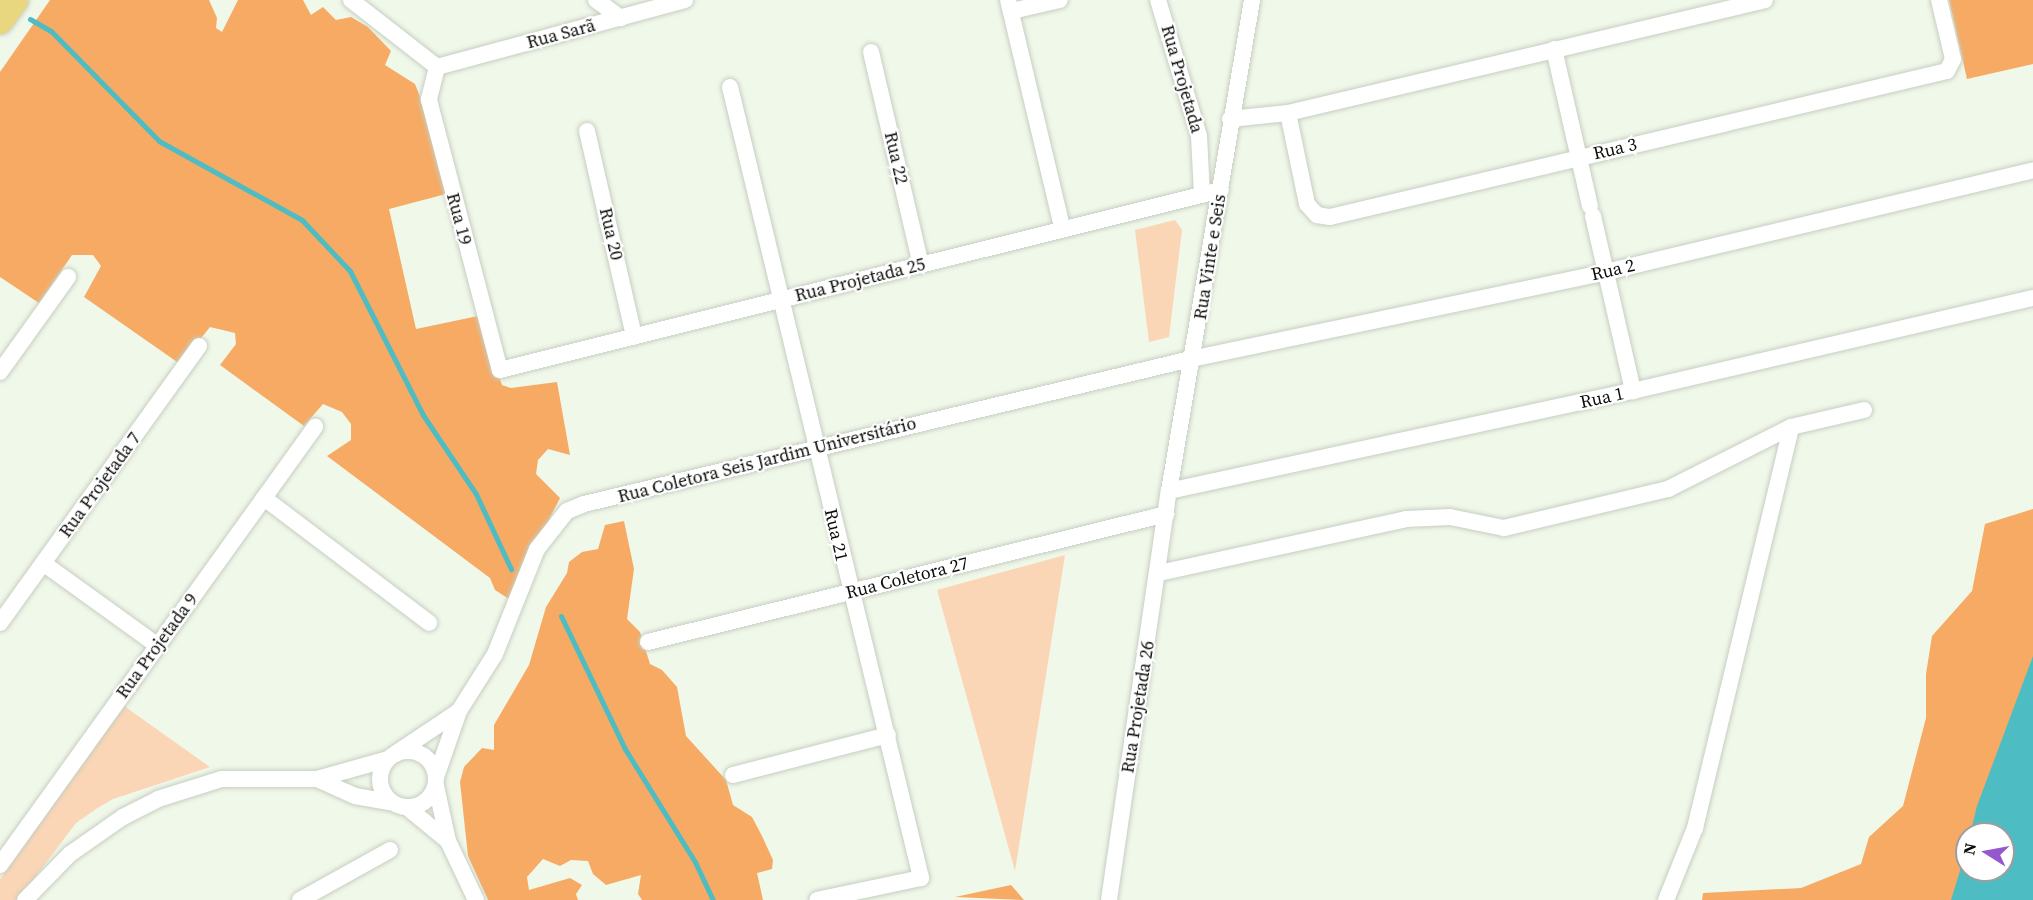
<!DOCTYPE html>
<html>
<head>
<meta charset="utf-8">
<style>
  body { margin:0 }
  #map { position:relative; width:2033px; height:900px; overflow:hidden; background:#f0f8ea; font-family:"Source Serif 4",serif }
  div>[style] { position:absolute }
  .green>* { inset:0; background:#fbd6b6 }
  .forest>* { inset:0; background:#f6aa63 }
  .water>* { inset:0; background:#4dbcc3 }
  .stream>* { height:5px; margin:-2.5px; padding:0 2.5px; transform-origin:2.5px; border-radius:2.5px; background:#4dbcc3 }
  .roads { filter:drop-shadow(0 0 2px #c6cec1) drop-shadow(0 0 2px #c6cec1) }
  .street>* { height:16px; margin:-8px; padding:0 8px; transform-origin:8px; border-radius:8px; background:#fff }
  .street>.ring { margin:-8px; padding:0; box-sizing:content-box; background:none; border:16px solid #fff; border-radius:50% }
  .primary>* { height:26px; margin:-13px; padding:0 13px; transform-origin:13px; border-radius:13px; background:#e8d77e }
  span { translate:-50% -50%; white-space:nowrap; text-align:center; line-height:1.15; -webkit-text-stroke:4.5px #fff; paint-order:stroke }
  .street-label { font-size:18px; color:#0b0d09 }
  .north { position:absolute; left:1955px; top:822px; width:60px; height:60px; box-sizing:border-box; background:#fff; border:2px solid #9d9e9d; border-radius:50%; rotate:281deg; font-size:16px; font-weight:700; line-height:24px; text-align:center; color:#0b0d09 }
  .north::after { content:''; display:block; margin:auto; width:21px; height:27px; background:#9457ce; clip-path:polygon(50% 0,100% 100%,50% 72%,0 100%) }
</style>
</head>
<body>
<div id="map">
  <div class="green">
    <i style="clip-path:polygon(1175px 220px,1182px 230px,1169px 337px,1149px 342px,1135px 230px)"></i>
    <i style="clip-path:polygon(1065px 555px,1015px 871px,937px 590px)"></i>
    <i style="clip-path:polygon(124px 706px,210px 767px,113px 799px,96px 809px,76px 823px,18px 900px,0 900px,0 879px)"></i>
  </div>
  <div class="forest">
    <i style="clip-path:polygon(50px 0,209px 0,217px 18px,216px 28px,222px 32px,238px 0,303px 0,311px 15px,323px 7px,336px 20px,351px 17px,368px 27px,391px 51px,385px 65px,415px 84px,428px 117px,446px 194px,389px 209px,416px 329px,478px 316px,502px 385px,511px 388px,557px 382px,570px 455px,548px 449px,538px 460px,536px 474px,560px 498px,509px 599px,495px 590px,490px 578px,327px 456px,351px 440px,351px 424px,342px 412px,323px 404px,304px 426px,220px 365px,236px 344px,235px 333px,210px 327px,180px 364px,84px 297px,101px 266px,93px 255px,72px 255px,39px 303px,0 277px,0 72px)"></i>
    <i style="clip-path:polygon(1949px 0,2033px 0,2033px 64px,1967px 79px)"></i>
    <i style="clip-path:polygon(evenodd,2033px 509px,2033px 900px,1702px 900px,1703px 893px,1801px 888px,1861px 864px,1869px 837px,1903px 806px,1926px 718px,1926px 674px,1932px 636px,1972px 591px,1985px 524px,2033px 509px,1967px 834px,2003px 834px,2003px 870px,1967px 870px,1967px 834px)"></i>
    <i style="clip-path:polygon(624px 521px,634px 569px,627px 619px,640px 632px,650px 664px,662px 670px,677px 687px,686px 736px,726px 780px,733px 805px,752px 817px,762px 836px,773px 860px,772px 869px,757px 873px,763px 900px,642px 900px,638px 894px,641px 875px,606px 885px,593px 874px,588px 861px,571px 860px,560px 866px,543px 859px,527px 877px,529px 890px,570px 878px,582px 885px,576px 894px,578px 900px,488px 900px,468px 856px,460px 782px,464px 767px,482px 748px,494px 750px,494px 725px,529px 665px,546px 607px,567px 573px,569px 562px,582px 552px,598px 549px,605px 525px)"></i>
    <i style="clip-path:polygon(1011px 885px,1024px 900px,955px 897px)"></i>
  </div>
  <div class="water">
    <i style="clip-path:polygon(2033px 656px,2033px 900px,1951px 900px,1967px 848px,1967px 870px,2003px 870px,2003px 834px,1970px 834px,1977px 806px)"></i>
  </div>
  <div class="stream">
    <i style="left:30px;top:19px;width:24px;rotate:30deg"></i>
    <i style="left:51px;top:31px;width:154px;rotate:45.5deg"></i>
    <i style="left:159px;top:141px;width:163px;rotate:28.9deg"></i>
    <i style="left:302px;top:220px;width:70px;rotate:46.7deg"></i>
    <i style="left:350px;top:271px;width:161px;rotate:63.1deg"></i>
    <i style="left:423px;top:415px;width:95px;rotate:56.1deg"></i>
    <i style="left:476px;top:494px;width:83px;rotate:65deg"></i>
    <i style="left:561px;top:616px;width:148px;rotate:64.3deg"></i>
    <i style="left:625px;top:749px;width:133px;rotate:58.2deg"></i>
    <i style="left:695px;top:862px;width:42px;rotate:64.7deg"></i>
  </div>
  <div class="roads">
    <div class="street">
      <i style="left:351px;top:0;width:109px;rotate:37.9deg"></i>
      <i style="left:596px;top:0;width:31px;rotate:36deg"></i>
      <i style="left:1008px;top:0;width:236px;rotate:76.6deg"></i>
      <i style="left:1158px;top:0;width:142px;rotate:73.2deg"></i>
      <i style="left:1199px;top:136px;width:59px;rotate:87.1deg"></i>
      <i style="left:1012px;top:11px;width:49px;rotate:-12.9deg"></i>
      <i style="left:1554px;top:49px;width:161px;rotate:77.1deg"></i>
      <i style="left:871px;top:52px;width:219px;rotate:76.8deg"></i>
      <i style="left:437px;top:67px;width:34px;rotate:104deg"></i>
      <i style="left:429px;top:100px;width:279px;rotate:75.3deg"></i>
      <i style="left:500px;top:370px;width:743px;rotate:-14.02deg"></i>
      <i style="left:437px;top:67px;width:257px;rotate:-15.1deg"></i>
      <i style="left:730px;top:87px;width:814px;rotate:76.42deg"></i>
      <i style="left:921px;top:878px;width:106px;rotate:168.1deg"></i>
      <i style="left:1288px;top:113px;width:93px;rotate:78.2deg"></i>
      <i style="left:1307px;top:204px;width:15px;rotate:48deg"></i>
      <i style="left:1317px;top:215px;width:13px;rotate:9deg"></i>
      <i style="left:1330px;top:217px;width:634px;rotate:-13.31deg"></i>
      <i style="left:1947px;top:71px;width:13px;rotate:-63deg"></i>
      <i style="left:1953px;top:59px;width:61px;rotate:-103.3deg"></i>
      <i style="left:1230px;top:119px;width:58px;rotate:-5.9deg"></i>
      <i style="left:1288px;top:113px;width:490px;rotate:-13.3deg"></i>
      <i style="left:587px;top:131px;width:211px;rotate:77.1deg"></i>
      <i style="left:1593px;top:216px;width:180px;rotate:77.1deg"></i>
      <i style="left:0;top:372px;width:117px;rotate:-54.4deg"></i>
      <i style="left:1169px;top:491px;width:475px;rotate:-12.2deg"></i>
      <i style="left:1633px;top:391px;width:411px;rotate:-13.1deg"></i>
      <i style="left:264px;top:498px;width:207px;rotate:37.1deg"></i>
      <i style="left:43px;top:563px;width:142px;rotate:35.8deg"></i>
      <i style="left:1159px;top:573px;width:253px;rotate:-12.3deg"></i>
      <i style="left:1406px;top:519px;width:44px;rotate:-2.6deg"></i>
      <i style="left:1450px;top:517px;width:55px;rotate:11.5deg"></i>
      <i style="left:1504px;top:528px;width:169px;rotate:-13.4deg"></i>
      <i style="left:1668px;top:489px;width:138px;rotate:-26.8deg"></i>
      <i style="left:1791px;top:427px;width:75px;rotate:-13.1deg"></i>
      <i style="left:0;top:623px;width:341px;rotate:-54.3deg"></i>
      <i style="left:648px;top:642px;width:534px;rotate:-13.88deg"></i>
      <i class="ring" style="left:380px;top:751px;width:40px;height:40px"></i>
      <i style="left:395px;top:754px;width:77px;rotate:-33.9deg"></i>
      <i style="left:459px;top:711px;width:67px;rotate:-57.7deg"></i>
      <i style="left:495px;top:654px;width:113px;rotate:-68.2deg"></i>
      <i style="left:537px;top:549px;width:48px;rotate:-51.7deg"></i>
      <i style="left:567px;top:511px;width:18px;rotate:-22deg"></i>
      <i style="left:584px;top:504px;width:624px;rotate:-13.44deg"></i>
      <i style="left:1191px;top:359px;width:424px;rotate:-11.8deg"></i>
      <i style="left:1606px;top:272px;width:439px;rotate:-13.4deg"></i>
      <i style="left:733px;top:775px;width:160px;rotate:-14.5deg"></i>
      <i style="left:436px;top:777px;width:70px;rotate:-70.8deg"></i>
      <i style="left:317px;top:779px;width:42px;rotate:24.1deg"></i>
      <i style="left:355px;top:796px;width:36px;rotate:10deg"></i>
      <i style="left:436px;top:786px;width:56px;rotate:77.7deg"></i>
      <i style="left:448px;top:841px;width:65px;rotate:64.6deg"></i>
      <i style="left:408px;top:808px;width:52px;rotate:39.5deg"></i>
      <i style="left:0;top:865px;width:540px;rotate:-54.28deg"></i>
      <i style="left:25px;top:900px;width:64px;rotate:-45.6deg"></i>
      <i style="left:70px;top:854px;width:65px;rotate:-34.9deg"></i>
      <i style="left:123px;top:817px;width:39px;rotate:-27deg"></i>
      <i style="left:158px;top:799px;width:67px;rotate:-17.4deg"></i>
      <i style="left:222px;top:779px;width:95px"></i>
      <i style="left:317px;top:779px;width:74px;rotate:-15.7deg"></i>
      <i style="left:300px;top:900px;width:103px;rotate:-29.1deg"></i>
      <i style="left:1109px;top:900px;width:413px;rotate:-81.7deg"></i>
      <i style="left:1169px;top:491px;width:498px;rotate:-80.4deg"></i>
      <i style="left:1666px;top:900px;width:78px;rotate:-68.1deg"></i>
      <i style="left:1695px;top:828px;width:412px;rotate:-76.5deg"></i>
    </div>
    <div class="primary">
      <i style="left:0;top:21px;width:26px;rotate:-54deg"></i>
    </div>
  </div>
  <div class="street-label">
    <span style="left:561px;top:34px;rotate:-15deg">Rua Sarã</span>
    <span style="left:1182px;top:79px;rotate:74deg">Rua Projetada</span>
    <span style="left:1615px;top:149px;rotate:-13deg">Rua 3</span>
    <span style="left:896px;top:158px;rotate:77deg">Rua 22</span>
    <span style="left:459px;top:219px;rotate:75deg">Rua 19</span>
    <span style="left:611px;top:234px;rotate:77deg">Rua 20</span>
    <span style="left:1210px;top:257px;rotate:-81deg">Rua Vinte e Seis</span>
    <span style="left:1613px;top:270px;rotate:-13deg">Rua 2</span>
    <span style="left:860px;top:280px;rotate:-14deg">Rua Projetada 25</span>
    <span style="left:1602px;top:398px;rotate:-12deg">Rua 1</span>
    <span style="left:767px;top:460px;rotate:-14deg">Rua Coletora Seis Jardim Universitário</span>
    <span style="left:100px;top:485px;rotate:-54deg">Rua Projetada 7</span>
    <span style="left:836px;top:535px;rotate:77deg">Rua 21</span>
    <span style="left:907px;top:578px;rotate:-14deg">Rua Coletora 27</span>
    <span style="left:157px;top:646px;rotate:-54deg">Rua Projetada 9</span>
    <span style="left:1138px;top:707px;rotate:-81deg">Rua Projetada 26</span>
  </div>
  <div class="north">N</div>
</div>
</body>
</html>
